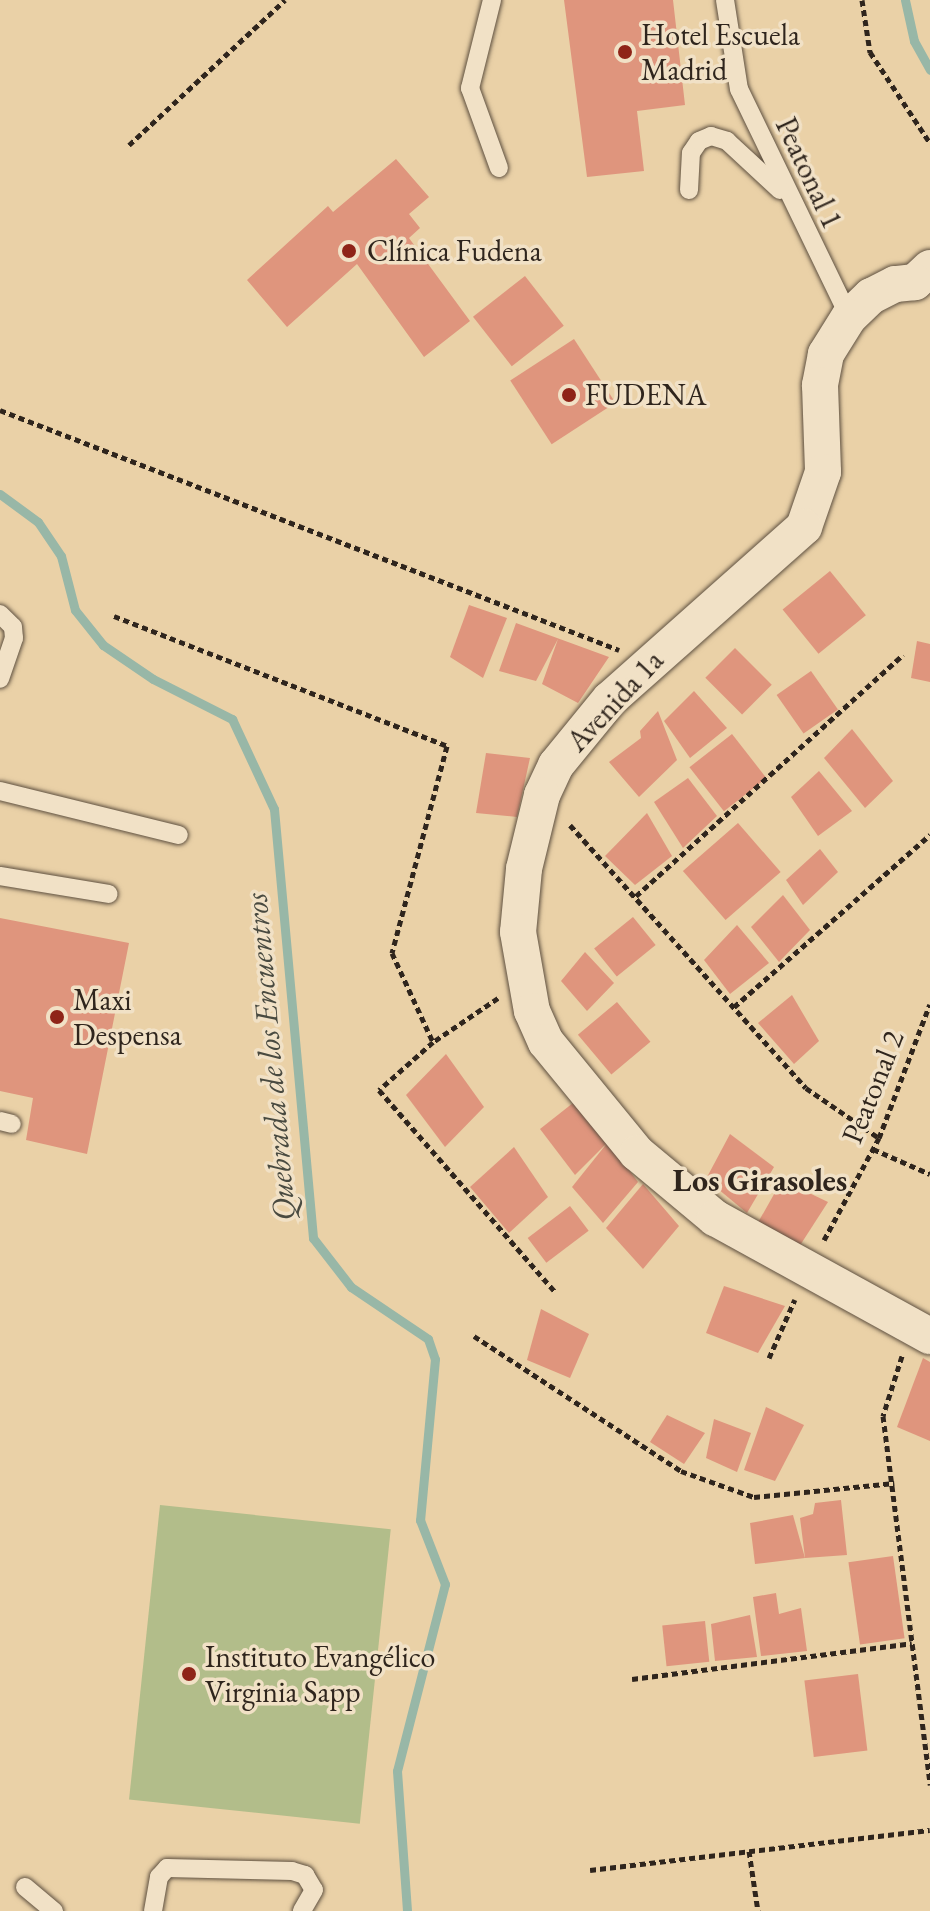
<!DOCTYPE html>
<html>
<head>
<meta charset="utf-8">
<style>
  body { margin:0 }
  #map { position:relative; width:930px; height:1911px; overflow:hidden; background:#ead1a7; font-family:"EB Garamond",serif }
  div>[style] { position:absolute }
  .green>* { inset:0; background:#b2bd8a; transform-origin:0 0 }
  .stream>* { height:9px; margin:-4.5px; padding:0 4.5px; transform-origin:4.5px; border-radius:4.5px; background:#98b7a7 }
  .building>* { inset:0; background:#df957d; transform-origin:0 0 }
  .path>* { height:5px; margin-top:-2.5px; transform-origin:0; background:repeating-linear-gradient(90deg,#2f251d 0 6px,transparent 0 10px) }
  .roads { filter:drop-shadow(0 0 2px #5e5040) drop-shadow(0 0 2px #5e5040) }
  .service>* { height:18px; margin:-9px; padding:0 9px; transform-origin:9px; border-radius:9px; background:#f1e1c6 }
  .minor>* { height:36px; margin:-18px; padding:0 18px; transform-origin:18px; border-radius:18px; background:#f1e1c6 }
  .dots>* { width:22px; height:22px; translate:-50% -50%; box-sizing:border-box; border:4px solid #f1e1c6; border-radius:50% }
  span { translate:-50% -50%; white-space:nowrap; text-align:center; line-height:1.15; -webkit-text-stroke:7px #f1e1c6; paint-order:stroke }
  .poi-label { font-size:30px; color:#2f251d }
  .left { translate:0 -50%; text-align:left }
  .street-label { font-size:30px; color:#2f251d }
  .water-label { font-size:32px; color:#494a40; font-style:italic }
  .neighbourhood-label { font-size:32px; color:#2f251d; font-weight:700 }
</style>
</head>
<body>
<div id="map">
  <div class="green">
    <i style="left:160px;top:1505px;width:232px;height:296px;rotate:6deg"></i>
  </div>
  <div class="stream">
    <i style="left:905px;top:0;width:42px;rotate:77.6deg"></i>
    <i style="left:914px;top:41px;width:33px;rotate:61deg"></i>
    <i style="left:0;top:494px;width:47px;rotate:36.4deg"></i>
    <i style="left:38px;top:522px;width:41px;rotate:55.9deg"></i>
    <i style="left:61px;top:556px;width:56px;rotate:75.5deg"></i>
    <i style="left:75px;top:610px;width:45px;rotate:51.3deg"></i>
    <i style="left:103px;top:645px;width:60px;rotate:34.2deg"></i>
    <i style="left:153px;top:679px;width:89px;rotate:26.9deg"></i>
    <i style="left:232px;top:719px;width:99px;rotate:65deg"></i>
    <i style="left:274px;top:809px;width:431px;rotate:84.8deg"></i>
    <i style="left:313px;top:1238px;width:62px;rotate:52.2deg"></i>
    <i style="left:351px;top:1287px;width:93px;rotate:34deg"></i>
    <i style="left:428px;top:1339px;width:21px;rotate:71deg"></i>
    <i style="left:435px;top:1359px;width:162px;rotate:95.3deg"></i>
    <i style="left:420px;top:1520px;width:69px;rotate:68.7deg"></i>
    <i style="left:445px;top:1584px;width:193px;rotate:104.4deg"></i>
    <i style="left:397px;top:1771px;width:140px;rotate:85.9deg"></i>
  </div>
  <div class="building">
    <i style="clip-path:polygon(564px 0,673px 0,685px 105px,637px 111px,644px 171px,587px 177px)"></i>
    <i style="clip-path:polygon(396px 159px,429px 197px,409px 214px,420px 228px,409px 238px,470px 321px,424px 357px,357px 264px,287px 327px,247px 280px,328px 206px,333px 212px)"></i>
    <i style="left:525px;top:276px;width:63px;height:66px;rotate:52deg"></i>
    <i style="left:574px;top:339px;width:76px;height:76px;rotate:57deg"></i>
    <i style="left:830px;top:571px;width:57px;height:61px;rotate:51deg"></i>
    <i style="clip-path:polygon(469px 605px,507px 618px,483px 678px,450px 657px)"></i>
    <i style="clip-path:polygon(516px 623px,609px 657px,578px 703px,542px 684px,558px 639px,536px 681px,499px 671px)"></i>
    <i style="clip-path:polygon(917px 641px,930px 644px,930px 682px,911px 678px)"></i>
    <i style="left:735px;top:648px;width:52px;height:42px;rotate:45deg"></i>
    <i style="left:811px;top:671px;width:47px;height:42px;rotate:55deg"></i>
    <i style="clip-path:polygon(694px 691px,727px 728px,690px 758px,664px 721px)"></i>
    <i style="clip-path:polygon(658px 711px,677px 760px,639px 797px,609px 762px,641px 738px,640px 731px)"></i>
    <i style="clip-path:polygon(852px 729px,893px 781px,865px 808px,824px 758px)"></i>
    <i style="left:732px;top:734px;width:56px;height:54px;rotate:52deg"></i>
    <i style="clip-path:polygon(486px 753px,530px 758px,517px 817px,476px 813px)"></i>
    <i style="clip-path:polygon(819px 771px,852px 811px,818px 836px,791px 797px)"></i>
    <i style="clip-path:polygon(688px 778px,717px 816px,683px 848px,654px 802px)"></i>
    <i style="clip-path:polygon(647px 813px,672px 856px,635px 885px,605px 856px)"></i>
    <i style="left:738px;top:823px;width:65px;height:73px;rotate:49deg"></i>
    <i style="clip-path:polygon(820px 849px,838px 872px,803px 905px,786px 880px)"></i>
    <i style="clip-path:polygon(783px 895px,810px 930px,779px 962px,751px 927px)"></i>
    <i style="left:633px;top:917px;width:36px;height:50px;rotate:51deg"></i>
    <i style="clip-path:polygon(0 918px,129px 943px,87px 1154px,26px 1140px,33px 1098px,0 1091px)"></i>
    <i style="clip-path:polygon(737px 925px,769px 963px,730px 994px,704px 960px)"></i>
    <i style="clip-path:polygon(585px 952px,614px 983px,587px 1011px,561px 981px)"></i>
    <i style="clip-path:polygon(792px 995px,819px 1041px,794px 1064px,758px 1023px)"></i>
    <i style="left:617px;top:1002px;width:52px;height:51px;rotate:50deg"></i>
    <i style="clip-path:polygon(446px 1054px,484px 1107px,445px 1147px,406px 1095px)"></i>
    <i style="clip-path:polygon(573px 1103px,608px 1142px,575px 1175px,540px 1129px)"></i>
    <i style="clip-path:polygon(730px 1134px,774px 1167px,747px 1213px,706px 1179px)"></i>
    <i style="clip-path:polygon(608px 1142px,638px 1182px,603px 1223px,572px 1187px)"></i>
    <i style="clip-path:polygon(514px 1147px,548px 1197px,509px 1233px,470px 1187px)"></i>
    <i style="clip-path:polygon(782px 1180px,828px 1202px,799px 1247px,756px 1226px)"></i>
    <i style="clip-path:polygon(643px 1184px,679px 1226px,643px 1269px,606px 1228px)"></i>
    <i style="left:570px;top:1206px;width:31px;height:53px;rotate:53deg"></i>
    <i style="clip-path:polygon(724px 1286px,785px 1306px,758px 1353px,706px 1333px)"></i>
    <i style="clip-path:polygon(541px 1309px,589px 1334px,570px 1378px,527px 1360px)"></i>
    <i style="clip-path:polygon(923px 1358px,930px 1362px,930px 1441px,897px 1427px)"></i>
    <i style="clip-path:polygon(766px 1407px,804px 1425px,775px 1481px,744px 1470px)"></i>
    <i style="clip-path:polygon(667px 1415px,705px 1433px,684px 1464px,650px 1442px)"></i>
    <i style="clip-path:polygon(714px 1419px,751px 1433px,737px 1472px,706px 1458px)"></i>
    <i style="clip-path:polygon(841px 1500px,847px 1555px,805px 1558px,800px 1518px,813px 1514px,815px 1503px)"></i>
    <i style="clip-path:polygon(793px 1515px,805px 1558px,755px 1564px,750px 1523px)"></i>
    <i style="left:893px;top:1556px;width:83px;height:45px;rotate:82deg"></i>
    <i style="clip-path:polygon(776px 1593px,779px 1614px,801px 1608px,807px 1651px,761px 1656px,753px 1597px)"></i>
    <i style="clip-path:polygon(750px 1615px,757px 1657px,715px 1661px,711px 1624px)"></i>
    <i style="left:705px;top:1621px;width:41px;height:43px;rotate:84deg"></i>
    <i style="left:858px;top:1674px;width:77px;height:54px;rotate:83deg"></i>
  </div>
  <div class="path">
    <i style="left:862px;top:0;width:53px;rotate:81.3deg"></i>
    <i style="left:870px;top:52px;width:109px;rotate:56.6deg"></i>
    <i style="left:129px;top:145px;width:213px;rotate:-42.9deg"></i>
    <i style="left:0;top:410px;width:664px;rotate:21.19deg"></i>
    <i style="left:114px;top:616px;width:357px;rotate:21.3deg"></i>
    <i style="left:447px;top:746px;width:214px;rotate:104.9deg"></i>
    <i style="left:392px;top:953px;width:98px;rotate:65.3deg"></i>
    <i style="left:570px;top:825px;width:353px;rotate:48.1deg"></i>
    <i style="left:806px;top:1088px;width:88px;rotate:34.4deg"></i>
    <i style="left:636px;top:896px;width:360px;rotate:-42.1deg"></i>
    <i style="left:498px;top:998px;width:78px;rotate:145.9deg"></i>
    <i style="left:433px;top:1042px;width:72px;rotate:138.4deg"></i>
    <i style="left:379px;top:1090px;width:269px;rotate:48.9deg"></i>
    <i style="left:734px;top:1007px;width:261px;rotate:-41.3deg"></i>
    <i style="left:873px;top:1149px;width:62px;rotate:23.7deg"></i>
    <i style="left:824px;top:1240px;width:116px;rotate:-61.7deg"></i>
    <i style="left:879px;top:1138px;width:143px;rotate:-69.2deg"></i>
    <i style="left:474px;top:1336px;width:247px;rotate:33.1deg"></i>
    <i style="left:681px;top:1471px;width:77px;rotate:19.6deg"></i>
    <i style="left:754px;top:1497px;width:141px;rotate:-5.7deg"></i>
    <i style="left:902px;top:1356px;width:63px;rotate:107.6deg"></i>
    <i style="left:883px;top:1416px;width:372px;rotate:82.7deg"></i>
    <i style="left:769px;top:1358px;width:64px;rotate:-66.2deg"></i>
    <i style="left:632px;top:1679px;width:282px;rotate:-7.3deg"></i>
    <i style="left:749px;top:1851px;width:61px;rotate:81.5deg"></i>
    <i style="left:590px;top:1870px;width:342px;rotate:-6.7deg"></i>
  </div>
  <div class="roads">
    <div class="service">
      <i style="left:492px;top:0;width:91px;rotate:104deg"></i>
      <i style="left:470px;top:88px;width:85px;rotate:70.1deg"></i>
      <i style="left:725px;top:0;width:90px;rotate:81.1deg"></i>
      <i style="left:739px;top:89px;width:253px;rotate:64.2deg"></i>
      <i style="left:689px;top:190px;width:37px;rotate:-87deg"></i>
      <i style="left:691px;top:153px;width:14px;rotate:-56deg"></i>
      <i style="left:699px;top:141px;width:13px;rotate:-23deg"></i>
      <i style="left:711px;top:136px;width:17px;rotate:17deg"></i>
      <i style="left:727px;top:141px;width:72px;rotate:42.8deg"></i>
      <i style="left:0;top:614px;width:18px;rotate:45deg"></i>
      <i style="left:13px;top:627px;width:11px;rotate:85deg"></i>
      <i style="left:14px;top:638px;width:43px;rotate:108.9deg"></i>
      <i style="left:0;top:791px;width:184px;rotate:13.8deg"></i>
      <i style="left:0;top:876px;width:110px;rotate:9.4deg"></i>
      <i style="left:0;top:1121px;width:12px;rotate:14deg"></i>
      <i style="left:25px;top:1887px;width:38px;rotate:40deg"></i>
      <i style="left:153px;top:1911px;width:35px;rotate:-80deg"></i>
      <i style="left:159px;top:1877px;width:12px;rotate:-48deg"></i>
      <i style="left:167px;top:1868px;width:125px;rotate:1.4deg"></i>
      <i style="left:292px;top:1871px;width:14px;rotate:17deg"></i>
      <i style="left:305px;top:1875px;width:17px;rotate:59deg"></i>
      <i style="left:314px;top:1890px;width:24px;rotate:120deg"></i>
    </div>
    <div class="minor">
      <i style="left:930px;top:268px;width:21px;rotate:137deg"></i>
      <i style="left:915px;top:282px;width:20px;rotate:174deg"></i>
      <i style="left:895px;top:284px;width:27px;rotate:153deg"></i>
      <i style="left:871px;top:296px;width:30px;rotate:136deg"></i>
      <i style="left:849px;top:317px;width:44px;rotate:121.9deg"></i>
      <i style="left:826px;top:354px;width:32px;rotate:101deg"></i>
      <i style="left:820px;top:385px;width:87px;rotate:88deg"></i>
      <i style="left:823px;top:472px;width:58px;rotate:109.1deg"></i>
      <i style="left:804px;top:527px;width:259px;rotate:138.4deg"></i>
      <i style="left:610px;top:699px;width:85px;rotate:129.3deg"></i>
      <i style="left:556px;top:765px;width:33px;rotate:115deg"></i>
      <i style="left:542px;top:795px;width:76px;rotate:103.7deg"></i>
      <i style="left:524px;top:869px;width:63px;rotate:95.4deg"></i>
      <i style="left:518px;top:932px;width:80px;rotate:80deg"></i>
      <i style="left:532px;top:1011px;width:34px;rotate:66deg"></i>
      <i style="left:546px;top:1042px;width:144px;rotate:50.7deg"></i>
      <i style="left:637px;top:1153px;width:102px;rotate:39.8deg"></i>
      <i style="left:715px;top:1218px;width:245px;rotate:28.8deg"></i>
    </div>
  </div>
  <div class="dots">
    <i style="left:625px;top:52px;background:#8f2418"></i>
    <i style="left:349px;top:251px;background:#8f2418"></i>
    <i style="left:569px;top:395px;background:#8f2418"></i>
    <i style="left:57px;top:1017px;background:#8f2418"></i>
    <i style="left:189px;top:1674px;background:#8f2418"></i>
  </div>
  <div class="poi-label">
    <span class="left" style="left:641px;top:52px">Hotel Escuela<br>Madrid</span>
    <span class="left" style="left:367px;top:251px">Clínica Fudena</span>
    <span class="left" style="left:585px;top:395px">FUDENA</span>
    <span class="left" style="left:73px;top:1017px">Maxi<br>Despensa</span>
    <span class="left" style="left:205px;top:1674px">Instituto Evangélico<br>Virginia Sapp</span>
  </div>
  <div class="street-label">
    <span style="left:809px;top:173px;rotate:65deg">Peatonal 1</span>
    <span style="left:615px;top:701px;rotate:-47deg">Avenida 1a</span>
    <span style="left:873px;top:1087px;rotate:-68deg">Peatonal 2</span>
  </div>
  <div class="water-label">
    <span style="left:270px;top:1057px;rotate:-95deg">Quebrada de los Encuentros</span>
  </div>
  <div class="neighbourhood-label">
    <span style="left:760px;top:1180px">Los Girasoles</span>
  </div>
</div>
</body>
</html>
